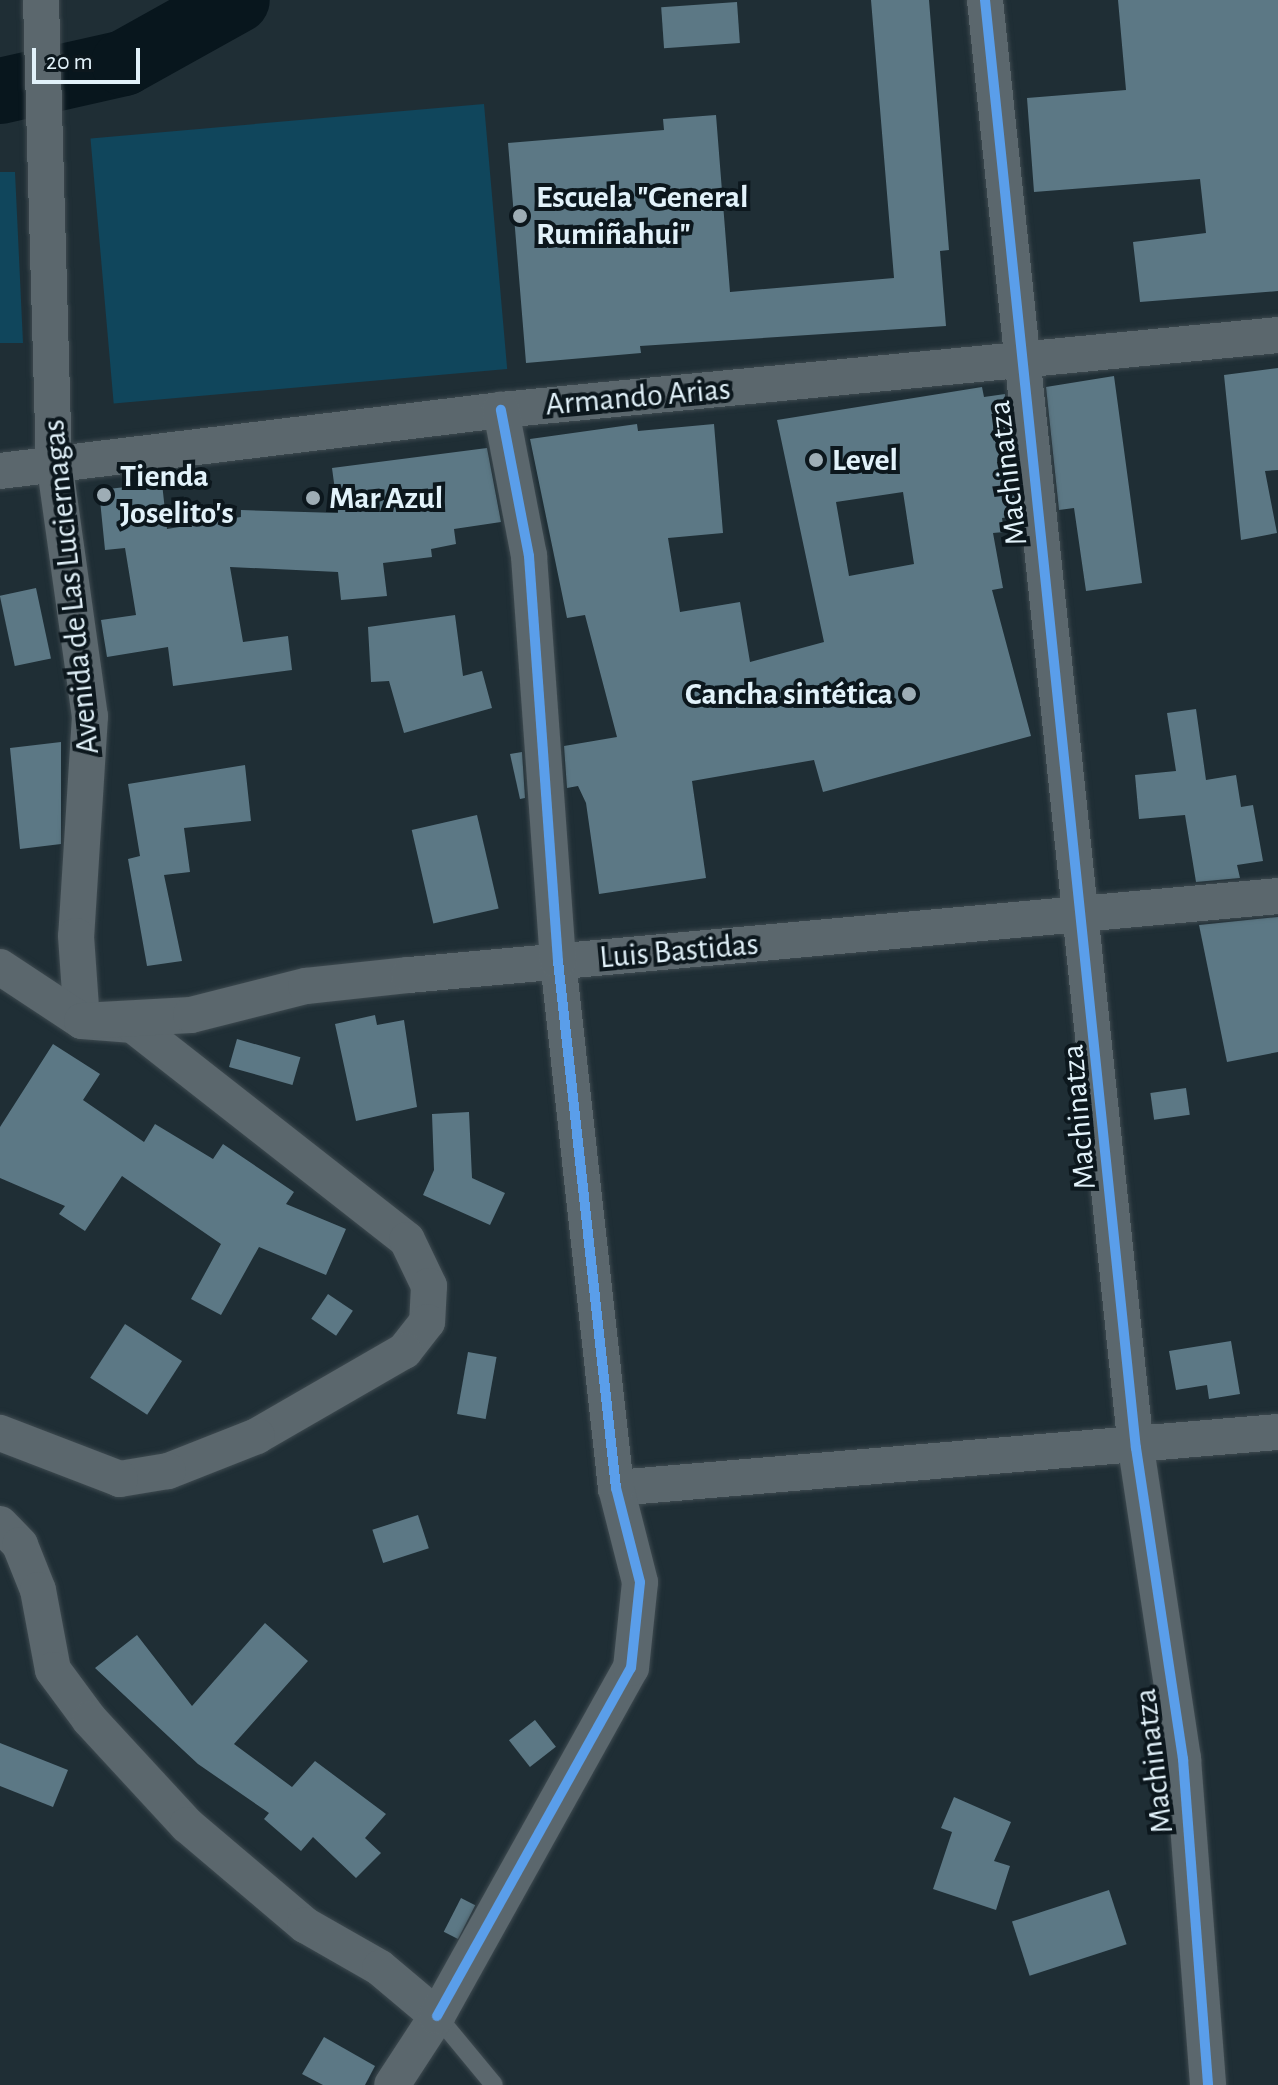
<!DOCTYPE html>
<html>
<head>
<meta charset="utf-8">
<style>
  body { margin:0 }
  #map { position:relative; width:1278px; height:2085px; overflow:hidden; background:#1f2e35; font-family:"Alegreya Sans",sans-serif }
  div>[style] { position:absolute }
  .green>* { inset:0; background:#10465c; transform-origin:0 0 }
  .river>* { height:66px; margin:-33px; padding:0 33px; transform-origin:33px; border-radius:33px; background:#08161d }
  .building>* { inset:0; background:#5c7885; transform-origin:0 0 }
  .roads { filter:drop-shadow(0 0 2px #3e4a50) drop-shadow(0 0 2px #3e4a50) }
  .service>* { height:18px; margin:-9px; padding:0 9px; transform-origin:9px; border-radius:9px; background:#5b676d }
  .minor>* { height:36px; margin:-18px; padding:0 18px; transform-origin:18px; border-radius:18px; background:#5b676d }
  .cycleway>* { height:10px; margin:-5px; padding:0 5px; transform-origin:5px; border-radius:5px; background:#5a9eea }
  .dots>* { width:22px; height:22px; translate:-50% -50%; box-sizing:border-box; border:4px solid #0c171d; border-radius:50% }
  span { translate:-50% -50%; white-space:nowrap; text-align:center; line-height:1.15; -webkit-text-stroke:8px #0c171d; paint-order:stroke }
  .poi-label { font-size:32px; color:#e2f2fa; font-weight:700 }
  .left { translate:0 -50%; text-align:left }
  .right { translate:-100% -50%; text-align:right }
  .street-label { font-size:32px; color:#e2f2fa }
  .scale { position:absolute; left:32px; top:48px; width:108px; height:36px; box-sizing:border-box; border:4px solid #e2f2fa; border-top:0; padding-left:10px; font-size:24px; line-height:28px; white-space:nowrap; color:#e2f2fa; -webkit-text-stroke:6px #0c171d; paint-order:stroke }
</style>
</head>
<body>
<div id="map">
  <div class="green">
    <i style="left:484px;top:104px;width:266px;height:395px;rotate:85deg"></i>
    <i style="clip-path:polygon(0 172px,15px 172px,23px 343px,0 343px)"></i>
  </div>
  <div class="river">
    <i style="left:0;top:91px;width:127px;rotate:-12.7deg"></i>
    <i style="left:124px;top:63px;width:129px;rotate:-29.1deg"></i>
  </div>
  <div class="building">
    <i style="clip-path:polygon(871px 0,929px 0,949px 250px,940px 251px,946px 326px,640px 346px,641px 353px,526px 363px,508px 143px,664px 130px,663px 119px,716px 115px,730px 292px,894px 278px)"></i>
    <i style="clip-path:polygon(1118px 0,1278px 0,1278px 291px,1140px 302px,1133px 242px,1206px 233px,1200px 179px,1034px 192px,1027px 98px,1126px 90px)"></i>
    <i style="left:737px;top:2px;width:41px;height:76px;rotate:86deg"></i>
    <i style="clip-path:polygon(1278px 368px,1278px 470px,1265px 471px,1277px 533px,1241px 540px,1224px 375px)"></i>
    <i style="clip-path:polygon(1114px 376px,1142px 583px,1086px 591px,1074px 508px,1059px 510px,1046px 387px)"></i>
    <i style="clip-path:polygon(evenodd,982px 387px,984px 397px,1005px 394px,1018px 516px,1002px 518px,1004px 532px,993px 533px,1003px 588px,992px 590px,1031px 736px,823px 792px,814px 760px,692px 781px,706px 878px,599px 894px,586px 803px,578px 786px,567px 788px,564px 746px,617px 737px,585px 615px,567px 618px,530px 439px,637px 424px,638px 431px,714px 424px,723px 533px,668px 538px,680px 612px,740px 602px,750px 662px,824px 642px,777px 420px,982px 387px,903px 492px,914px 564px,849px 576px,836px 502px,903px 492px)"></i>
    <i style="clip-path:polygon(487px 448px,501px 522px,454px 529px,456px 544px,431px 549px,432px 557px,383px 563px,387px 596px,341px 600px,338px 572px,230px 567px,243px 642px,288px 636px,292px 670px,173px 686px,168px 647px,107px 657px,101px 620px,136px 615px,125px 548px,105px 550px,99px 490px,162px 483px,167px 529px,241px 517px,241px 510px,338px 513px,332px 468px)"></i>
    <i style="left:36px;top:588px;width:72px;height:37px;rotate:78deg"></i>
    <i style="clip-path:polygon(455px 615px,463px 676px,482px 671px,492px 708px,404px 733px,389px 681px,371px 682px,368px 627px)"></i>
    <i style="clip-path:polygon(1196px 709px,1206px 780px,1236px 775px,1241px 807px,1253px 805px,1263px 861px,1237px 865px,1240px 878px,1196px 882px,1185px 815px,1139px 819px,1135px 775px,1176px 771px,1167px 713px)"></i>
    <i style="clip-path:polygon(61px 742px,61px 844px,20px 849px,10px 748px)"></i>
    <i style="clip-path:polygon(522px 752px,525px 798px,520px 799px,510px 754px)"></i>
    <i style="clip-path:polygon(245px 765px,251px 821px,184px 828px,190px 872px,164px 875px,182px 961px,147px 966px,128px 859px,140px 856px,128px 784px)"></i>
    <i style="left:477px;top:815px;width:96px;height:67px;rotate:77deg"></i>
    <i style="clip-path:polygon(1278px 917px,1278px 1052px,1227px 1062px,1199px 925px)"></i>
    <i style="clip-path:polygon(375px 1015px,377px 1025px,404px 1020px,417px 1107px,356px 1121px,335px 1024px)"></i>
    <i style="left:237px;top:1039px;width:66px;height:29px;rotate:16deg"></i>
    <i style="clip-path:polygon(53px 1044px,100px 1074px,83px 1100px,144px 1142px,155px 1124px,213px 1159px,223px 1144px,294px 1192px,286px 1204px,346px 1229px,326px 1275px,259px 1247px,221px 1315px,191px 1299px,221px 1244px,122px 1176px,85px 1231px,59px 1214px,65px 1206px,0 1178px,0 1127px)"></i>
    <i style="left:1186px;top:1088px;width:27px;height:36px;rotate:82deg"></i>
    <i style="clip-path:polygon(469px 1112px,472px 1178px,505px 1193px,490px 1225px,423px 1195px,434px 1170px,432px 1114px)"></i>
    <i style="left:328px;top:1294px;width:30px;height:30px;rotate:34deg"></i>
    <i style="left:125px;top:1324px;width:68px;height:64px;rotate:33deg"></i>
    <i style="clip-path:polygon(1231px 1341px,1240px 1394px,1209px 1399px,1207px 1385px,1176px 1390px,1169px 1351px)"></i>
    <i style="left:468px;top:1352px;width:29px;height:63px;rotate:10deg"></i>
    <i style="left:418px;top:1515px;width:35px;height:48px;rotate:72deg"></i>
    <i style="clip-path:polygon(265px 1623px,308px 1661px,234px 1744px,292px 1787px,315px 1761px,386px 1814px,365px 1838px,381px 1853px,356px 1878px,313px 1837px,301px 1851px,264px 1819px,269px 1813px,198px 1764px,95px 1668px,137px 1635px,192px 1706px)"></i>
    <i style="left:535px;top:1720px;width:34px;height:33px;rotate:52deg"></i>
    <i style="clip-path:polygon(0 1743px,68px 1770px,53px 1807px,0 1786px)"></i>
    <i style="clip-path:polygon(954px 1797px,1011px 1822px,994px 1861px,1010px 1866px,996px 1910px,933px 1889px,952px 1832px,941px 1828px)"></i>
    <i style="left:1109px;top:1890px;width:57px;height:102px;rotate:72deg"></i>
    <i style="left:461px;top:1898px;width:16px;height:38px;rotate:27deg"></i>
    <i style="clip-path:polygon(324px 2037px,375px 2066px,365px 2085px,323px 2085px,302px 2074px)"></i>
  </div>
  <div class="roads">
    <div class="service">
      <i style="left:437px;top:2016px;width:89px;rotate:50.4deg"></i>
    </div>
    <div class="minor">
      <i style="left:41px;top:0;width:461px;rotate:88.4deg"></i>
      <i style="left:54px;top:461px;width:258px;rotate:82deg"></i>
      <i style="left:90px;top:716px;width:220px;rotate:93.6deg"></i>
      <i style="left:76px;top:936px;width:85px;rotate:86deg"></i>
      <i style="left:985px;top:0;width:1456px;rotate:84.05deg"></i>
      <i style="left:1136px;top:1448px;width:315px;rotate:81.4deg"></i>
      <i style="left:1183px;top:1759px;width:327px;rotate:85.6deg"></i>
      <i style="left:0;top:471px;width:505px;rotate:-6.94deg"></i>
      <i style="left:501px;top:410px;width:781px;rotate:-5.51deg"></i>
      <i style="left:0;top:967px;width:98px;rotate:33.4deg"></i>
      <i style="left:82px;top:1021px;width:51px;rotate:4.5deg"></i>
      <i style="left:133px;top:1025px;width:348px;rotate:38.1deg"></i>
      <i style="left:407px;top:1240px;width:51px;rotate:64.4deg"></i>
      <i style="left:429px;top:1286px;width:36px;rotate:93deg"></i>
      <i style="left:427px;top:1322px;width:37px;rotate:128deg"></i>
      <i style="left:404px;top:1351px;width:170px;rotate:150deg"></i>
      <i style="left:257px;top:1436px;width:96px;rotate:158.5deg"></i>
      <i style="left:168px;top:1471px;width:49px;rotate:170.5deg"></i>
      <i style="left:120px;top:1479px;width:129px;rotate:-159deg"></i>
      <i style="left:82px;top:1021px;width:109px;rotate:-3.2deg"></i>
      <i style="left:191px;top:1015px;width:119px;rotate:-14.2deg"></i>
      <i style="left:306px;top:986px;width:104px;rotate:-6.1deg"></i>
      <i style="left:409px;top:975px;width:873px;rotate:-5.19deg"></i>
      <i style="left:616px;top:1488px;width:664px;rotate:-4.84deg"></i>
      <i style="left:0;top:1524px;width:29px;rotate:46deg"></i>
      <i style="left:20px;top:1545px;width:48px;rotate:68.2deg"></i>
      <i style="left:38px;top:1590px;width:81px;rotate:79.4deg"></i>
      <i style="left:53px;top:1670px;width:62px;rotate:53.5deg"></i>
      <i style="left:90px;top:1720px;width:143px;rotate:47.3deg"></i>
      <i style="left:187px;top:1825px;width:155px;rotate:40.3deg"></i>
      <i style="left:305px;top:1925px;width:86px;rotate:29.8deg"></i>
      <i style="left:380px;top:1968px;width:75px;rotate:40.1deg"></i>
      <i style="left:437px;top:2016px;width:82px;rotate:123.1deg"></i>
      <i style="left:437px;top:2016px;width:398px;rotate:-60.9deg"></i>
      <i style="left:631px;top:1668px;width:86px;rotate:-84deg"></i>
      <i style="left:640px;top:1582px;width:97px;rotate:-104.3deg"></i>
      <i style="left:616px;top:1488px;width:530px;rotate:-96.28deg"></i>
      <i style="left:558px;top:961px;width:406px;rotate:-94.1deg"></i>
      <i style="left:529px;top:556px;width:149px;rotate:-100.9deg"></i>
    </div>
  </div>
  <div class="cycleway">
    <i style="left:985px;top:0;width:1456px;rotate:84.05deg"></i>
    <i style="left:1136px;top:1448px;width:315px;rotate:81.4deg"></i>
    <i style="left:1183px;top:1759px;width:327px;rotate:85.6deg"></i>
    <i style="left:437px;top:2016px;width:398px;rotate:-60.9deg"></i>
    <i style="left:631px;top:1668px;width:86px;rotate:-84deg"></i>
    <i style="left:640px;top:1582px;width:97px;rotate:-104.3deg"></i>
    <i style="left:616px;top:1488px;width:530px;rotate:-96.28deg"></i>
    <i style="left:558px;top:961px;width:406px;rotate:-94.1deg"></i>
    <i style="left:529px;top:556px;width:149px;rotate:-100.9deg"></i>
  </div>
  <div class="dots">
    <i style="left:520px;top:216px;background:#9eadb5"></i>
    <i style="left:816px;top:460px;background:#9eadb5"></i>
    <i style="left:104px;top:495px;background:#9eadb5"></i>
    <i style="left:313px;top:498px;background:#9eadb5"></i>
    <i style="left:909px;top:694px;background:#9eadb5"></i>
  </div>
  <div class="poi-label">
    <span class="left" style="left:536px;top:216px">Escuela "General<br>Rumiñahui"</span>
    <span class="left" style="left:832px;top:460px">Level</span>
    <span class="left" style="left:120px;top:495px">Tienda<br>Joselito's</span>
    <span class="left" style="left:329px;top:498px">Mar Azul</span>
    <span class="right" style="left:893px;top:694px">Cancha sintética</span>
  </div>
  <div class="street-label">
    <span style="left:638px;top:397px;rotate:-5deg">Armando Arias</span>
    <span style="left:1008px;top:473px;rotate:-97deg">Machinatza</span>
    <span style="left:71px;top:587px;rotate:-96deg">Avenida de Las Luciernagas</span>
    <span style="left:679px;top:951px;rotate:-5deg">Luis Bastidas</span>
    <span style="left:1079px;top:1117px;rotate:-95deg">Machinatza</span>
    <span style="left:1154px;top:1761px;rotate:-97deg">Machinatza</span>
  </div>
  <div class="scale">20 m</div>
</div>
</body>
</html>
